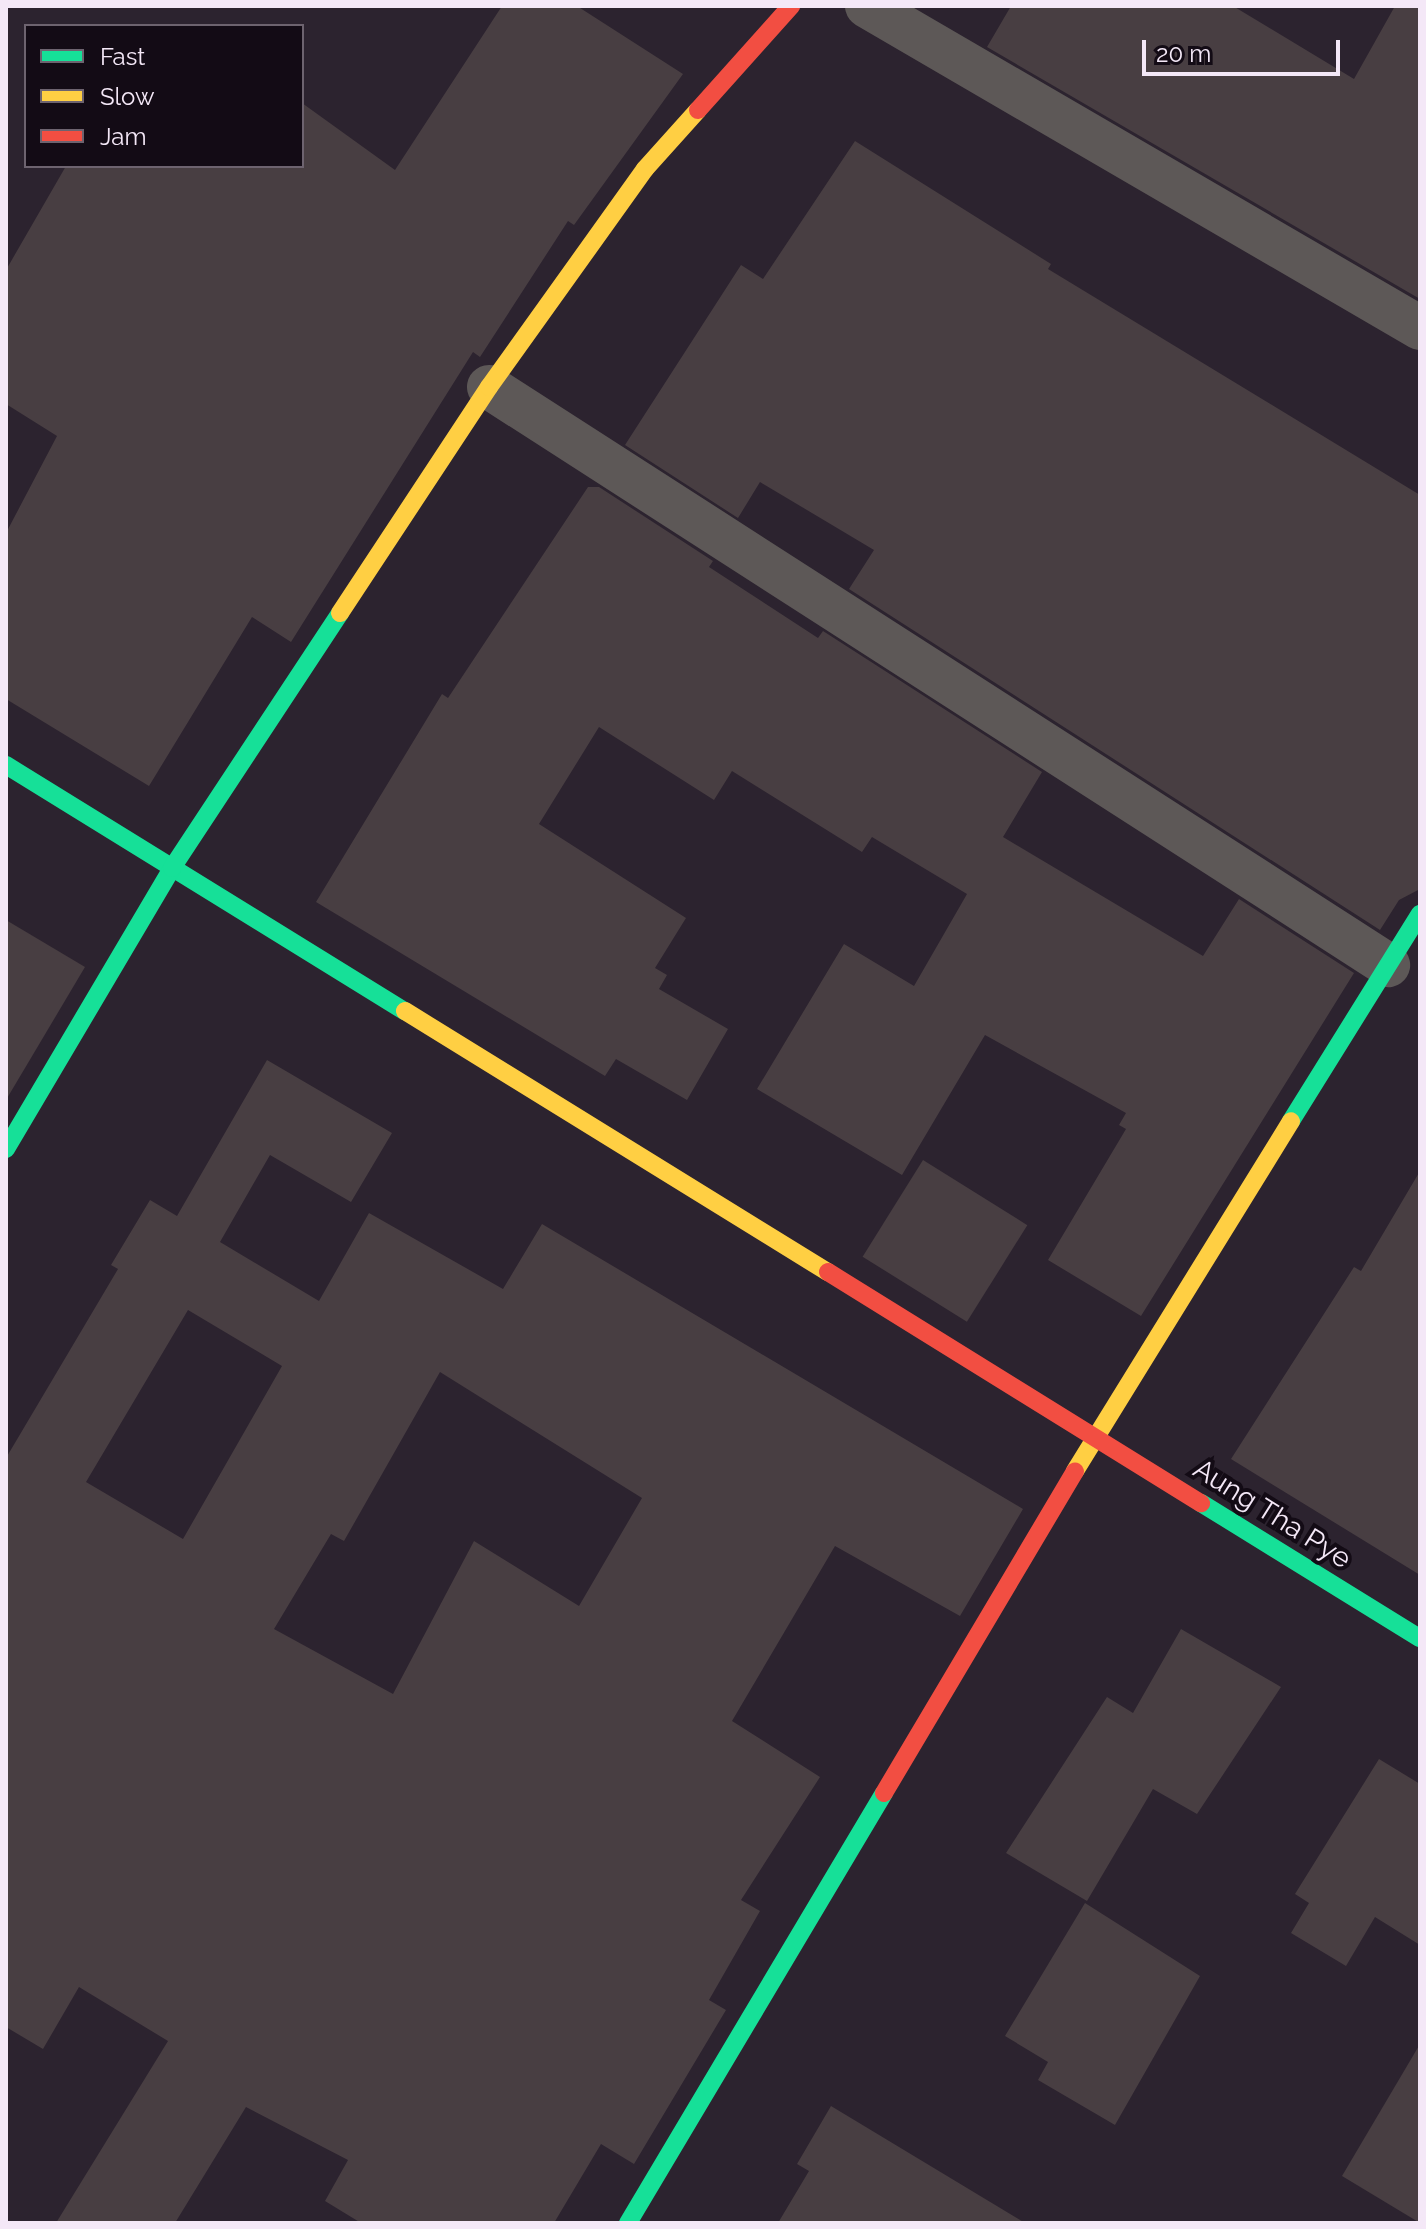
<!DOCTYPE html>
<html>
<head>
<meta charset="utf-8">
<style>
  body { margin:0 }
  #map { position:relative; width:1426px; height:2229px; overflow:hidden; background:#2c232f; font-family:Raleway,sans-serif }
  div>[style] { position:absolute }
  .building>* { inset:0; background:#483e42; transform-origin:0 0 }
  .street>* { height:44px; margin:-22px; padding:0 22px; transform-origin:22px; border-radius:22px; background:#5d5857 }
  .fast>* { height:18px; margin:-9px; padding:0 9px; transform-origin:9px; border-radius:9px; background:#16e098 }
  .slow>* { height:18px; margin:-9px; padding:0 9px; transform-origin:9px; border-radius:9px; background:#ffcf43 }
  .jam>* { height:18px; margin:-9px; padding:0 9px; transform-origin:9px; border-radius:9px; background:#f24e42 }
  span { translate:-50% -50%; white-space:nowrap; text-align:center; line-height:1.15; -webkit-text-stroke:8px #130b15; paint-order:stroke }
  .street-label { font-size:28px; color:#f4e8f7 }
  .frame { position:absolute; inset:0; border:8px solid #f4e8f7; pointer-events:none }
  .legend { position:absolute; left:24px; top:24px; width:280px; height:144px; box-sizing:border-box; background:#130b15; border:2px solid #6d636f; margin:0; padding:10px 14px; list-style:none; font-size:24px; color:#f4e8f7 }
  .legend li { display:flex; align-items:center; gap:16px; height:40px }
  .legend b { width:40px; border:2px solid #6d636f }
  .scale { position:absolute; left:1142px; top:40px; width:198px; height:36px; box-sizing:border-box; border:4px solid #f4e8f7; border-top:0; padding-left:10px; font-size:24px; line-height:28px; white-space:nowrap; color:#f4e8f7; -webkit-text-stroke:6px #130b15; paint-order:stroke }
</style>
</head>
<body>
<div id="map">
  <div class="building">
    <i style="clip-path:polygon(502px 6px,577px 6px,683px 74px,574px 225px,568px 221px,480px 357px,473px 352px,291px 642px,252px 617px,149px 786px,6px 699px,6px 533px,57px 436px,6px 404px,6px 270px,66px 166px,302px 166px,302px 103px,395px 170px)"></i>
    <i style="clip-path:polygon(1011px 6px,1233px 6px,1354px 79px,1395px 6px,1420px 6px,1420px 299px,987px 47px)"></i>
    <i style="clip-path:polygon(855px 141px,1051px 264px,1048px 269px,1420px 495px,1420px 889px,1399px 900px,1380px 930px,849px 589px,874px 550px,760px 482px,738px 518px,625px 445px,741px 265px,763px 279px)"></i>
    <i style="clip-path:polygon(588px 487px,599px 487px,713px 561px,709px 567px,818px 638px,823px 631px,1042px 772px,1003px 837px,1203px 956px,1239px 899px,1354px 973px,1141px 1316px,1048px 1260px,1126px 1129px,1119px 1125px,1126px 1113px,985px 1035px,902px 1175px,757px 1089px,844px 944px,914px 986px,967px 894px,872px 837px,862px 852px,732px 771px,714px 800px,599px 727px,539px 824px,686px 918px,655px 968px,667px 975px,659px 989px,728px 1029px,687px 1100px,616px 1059px,605px 1076px,316px 902px,442px 694px,448px 698px)"></i>
    <i style="clip-path:polygon(6px 920px,85px 967px,6px 1100px)"></i>
    <i style="clip-path:polygon(evenodd,267px 1060px,392px 1133px,351px 1202px,270px 1155px,220px 1242px,319px 1301px,369px 1213px,503px 1289px,542px 1224px,1023px 1509px,960px 1616px,835px 1546px,732px 1721px,820px 1777px,741px 1900px,760px 1911px,709px 2000px,726px 2010px,634px 2164px,601px 2144px,554px 2223px,361px 2223px,325px 2201px,348px 2160px,246px 2107px,175px 2223px,56px 2223px,168px 2041px,79px 1987px,43px 2049px,6px 2027px,6px 1458px,118px 1269px,111px 1265px,150px 1200px,177px 1216px,267px 1060px,188px 1310px,282px 1366px,183px 1539px,86px 1482px,188px 1310px,267px 1060px,440px 1372px,642px 1498px,579px 1606px,474px 1541px,393px 1694px,274px 1629px,331px 1534px,344px 1541px,440px 1372px)"></i>
    <i style="left:923px;top:1160px;width:123px;height:114px;rotate:32deg"></i>
    <i style="clip-path:polygon(1420px 1171px,1420px 1575px,1231px 1459px,1354px 1267px,1361px 1271px)"></i>
    <i style="clip-path:polygon(1181px 1629px,1281px 1687px,1197px 1814px,1153px 1789px,1087px 1901px,1006px 1853px,1107px 1697px,1133px 1713px)"></i>
    <i style="clip-path:polygon(1379px 1759px,1420px 1784px,1420px 1945px,1375px 1917px,1346px 1966px,1291px 1933px,1309px 1903px,1295px 1894px)"></i>
    <i style="clip-path:polygon(1085px 1903px,1200px 1976px,1115px 2125px,1038px 2080px,1048px 2062px,1005px 2036px)"></i>
    <i style="clip-path:polygon(1420px 2044px,1420px 2223px,1342px 2176px)"></i>
    <i style="clip-path:polygon(831px 2106px,1025px 2223px,778px 2223px,809px 2171px,797px 2164px)"></i>
  </div>
  <div class="street">
    <i style="left:867px;top:6px;width:640px;rotate:30.21deg"></i>
    <i style="left:489px;top:387px;width:1069px;rotate:32.74deg"></i>
  </div>
  <div class="fast">
    <i style="left:6px;top:765px;width:469px;rotate:31.7deg"></i>
    <i style="left:1291px;top:1121px;width:244px;rotate:-58.1deg"></i>
    <i style="left:6px;top:1149px;width:326px;rotate:-59.4deg"></i>
    <i style="left:172px;top:868px;width:305px;rotate:-56.6deg"></i>
    <i style="left:1201px;top:1503px;width:257px;rotate:31.7deg"></i>
    <i style="left:628px;top:2223px;width:500px;rotate:-59.23deg"></i>
  </div>
  <div class="slow">
    <i style="left:340px;top:613px;width:271px;rotate:-56.6deg"></i>
    <i style="left:489px;top:387px;width:268px;rotate:-54.4deg"></i>
    <i style="left:645px;top:169px;width:79px;rotate:-48.1deg"></i>
    <i style="left:405px;top:1011px;width:497px;rotate:31.7deg"></i>
    <i style="left:1075px;top:1471px;width:411px;rotate:-58.3deg"></i>
  </div>
  <div class="jam">
    <i style="left:698px;top:110px;width:140px;rotate:-48.2deg"></i>
    <i style="left:828px;top:1272px;width:439px;rotate:31.8deg"></i>
    <i style="left:884px;top:1793px;width:374px;rotate:-59.3deg"></i>
  </div>
  <div class="street-label">
    <span style="left:1272px;top:1514px;rotate:32deg">Aung Tha Pye</span>
  </div>
  <div class="frame"></div>
  <ul class="legend">
  <li><b style="height:10px;background:#16e098"></b>Fast</li>
  <li><b style="height:10px;background:#ffcf43"></b>Slow</li>
  <li><b style="height:10px;background:#f24e42"></b>Jam</li>
  </ul>
  <div class="scale">20 m</div>
</div>
</body>
</html>
